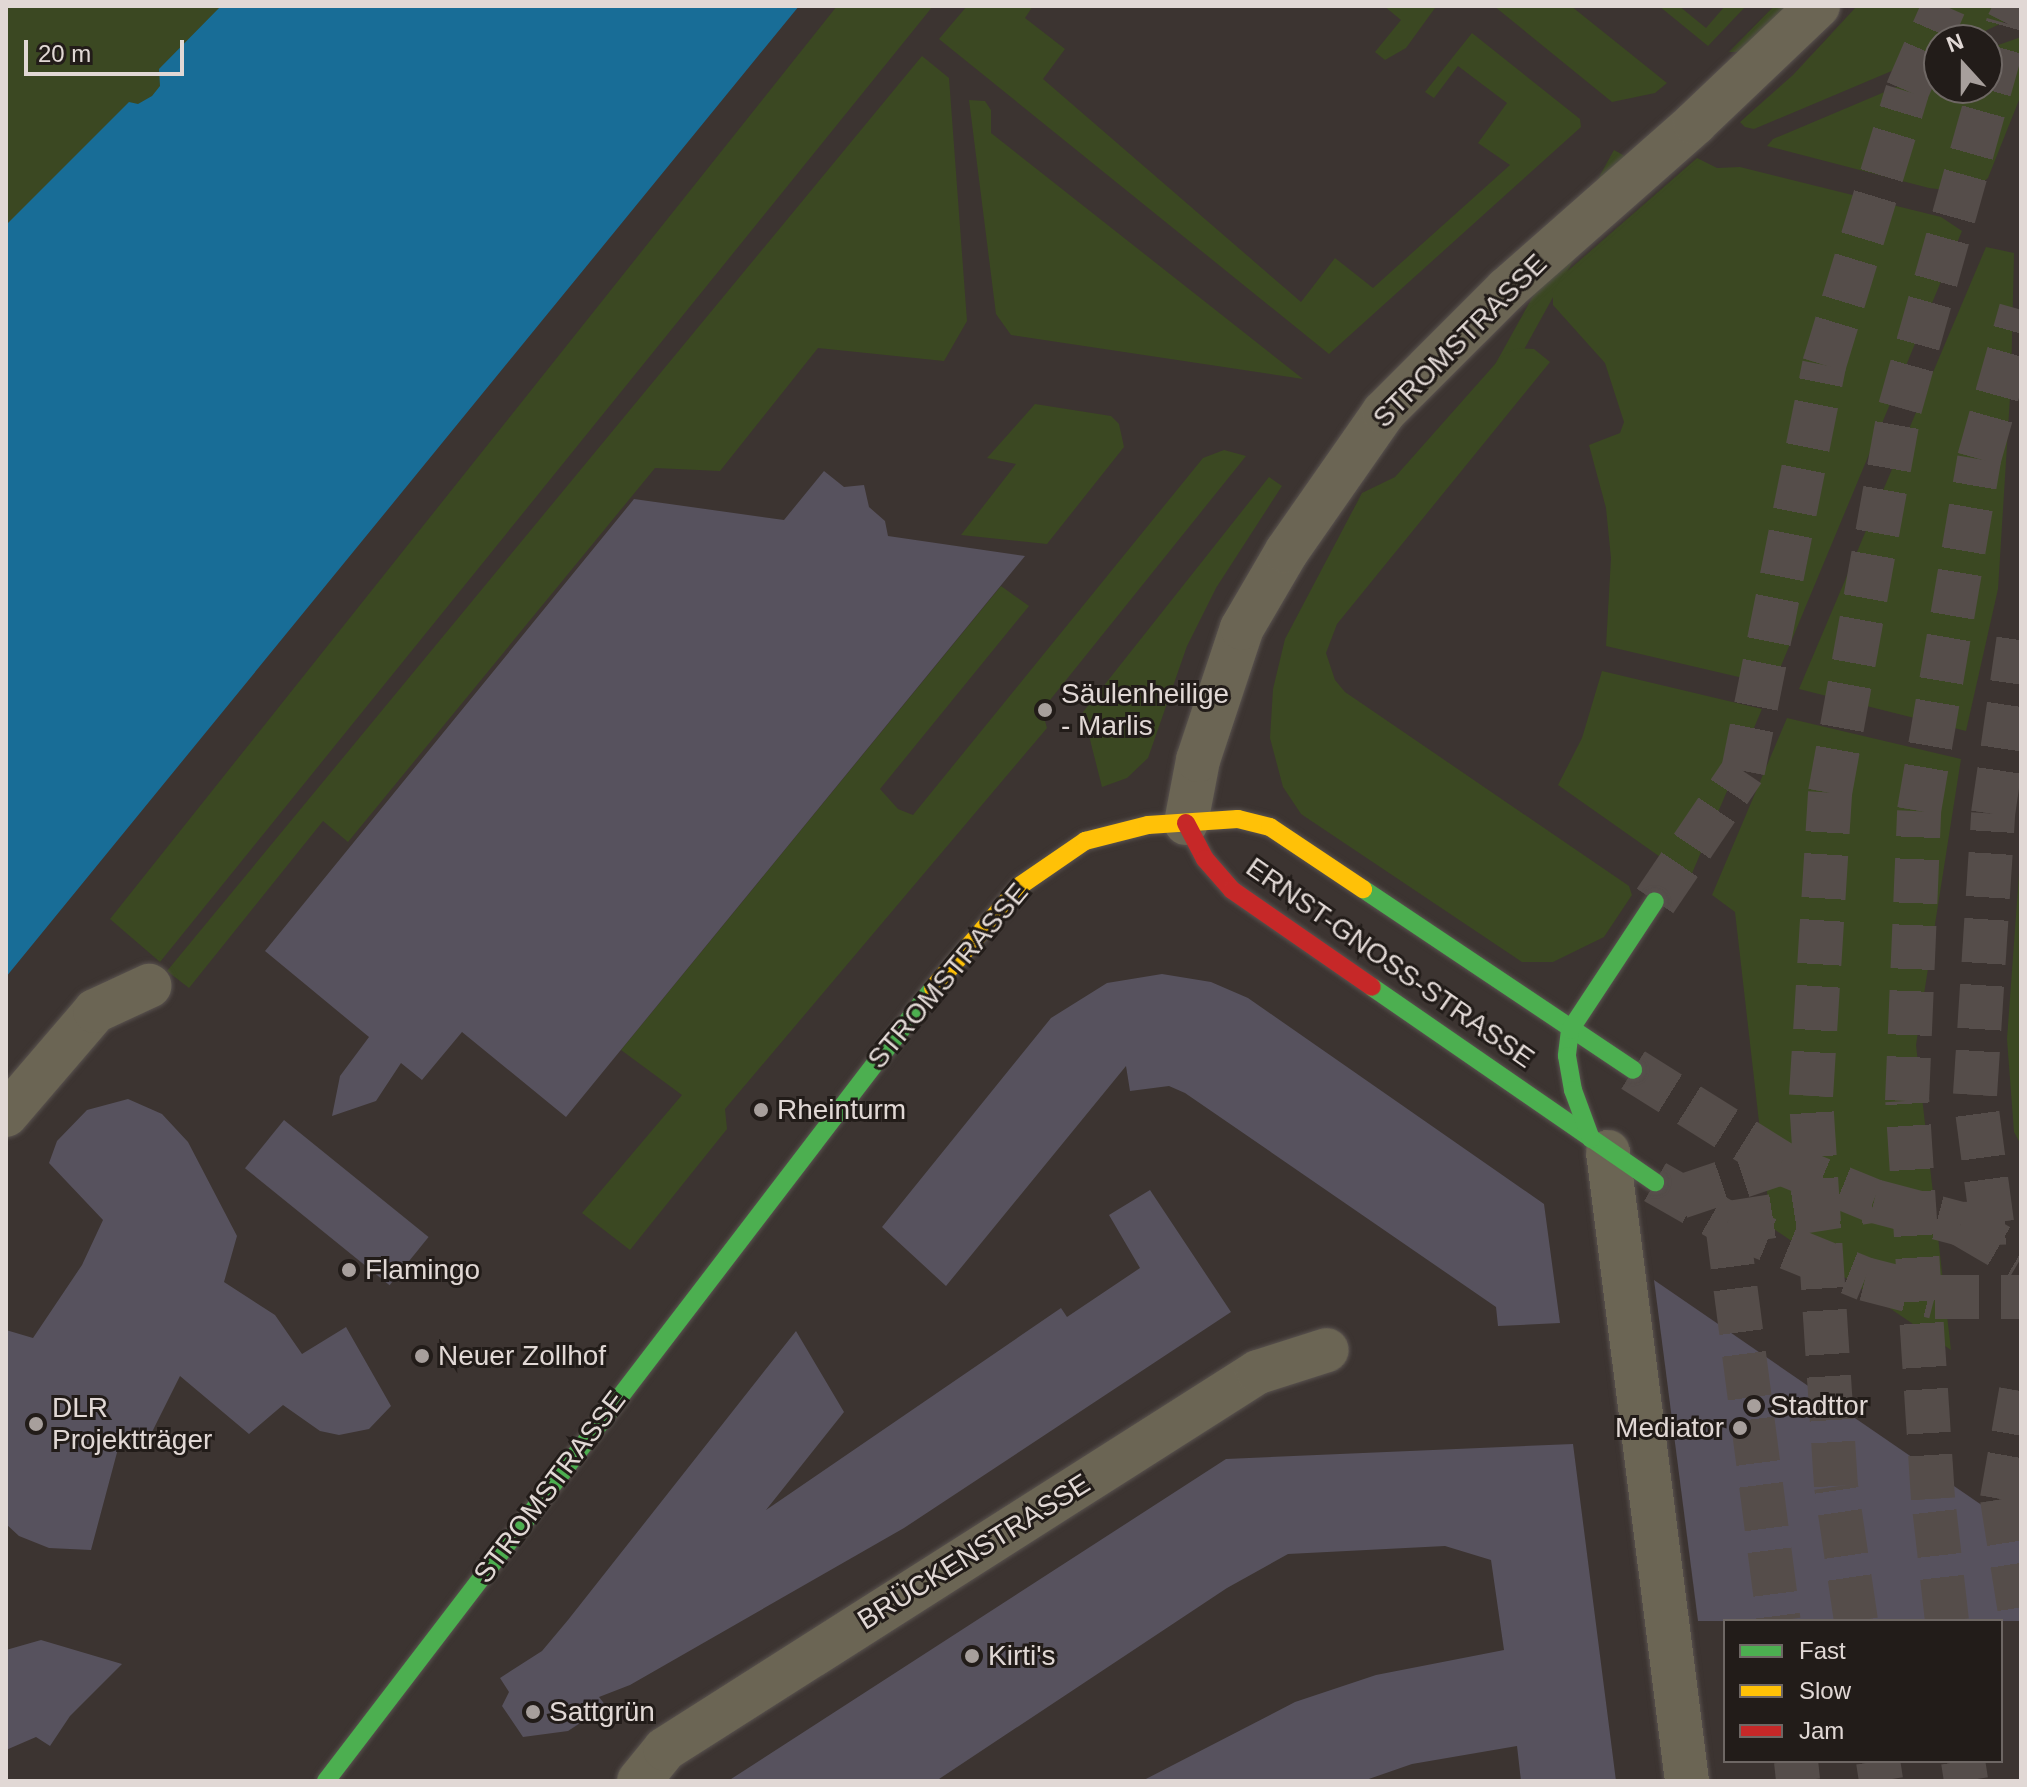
<!DOCTYPE html>
<html>
<head>
<meta charset="utf-8">
<style>
  body { margin:0 }
  #map { position:relative; width:2027px; height:1787px; overflow:hidden; background:#3c3431; font-family:Arial,sans-serif }
  div>[style] { position:absolute }
  .green>* { inset:0; background:#3b4822; transform-origin:0 0 }
  .water>* { inset:0; background:#186d97 }
  .building>* { inset:0; background:#57525e; transform-origin:0 0 }
  .secondary-tunnel>* { height:44px; margin-top:-22px; transform-origin:0; background:repeating-linear-gradient(90deg,#554d4a 0 44px,transparent 0 66px) }
  .highway-tunnel>* { height:44px; margin-top:-22px; transform-origin:0; background:repeating-linear-gradient(90deg,#554d4a 0 44px,transparent 0 66px) }
  .roads { filter:drop-shadow(0 0 2px #59524f) drop-shadow(0 0 2px #59524f) }
  .street>* { height:44px; margin:-22px; padding:0 22px; transform-origin:22px; border-radius:22px; background:#6b6554 }
  .fast>* { height:18px; margin:-9px; padding:0 9px; transform-origin:9px; border-radius:9px; background:#4caf50 }
  .slow>* { height:18px; margin:-9px; padding:0 9px; transform-origin:9px; border-radius:9px; background:#ffc107 }
  .jam>* { height:18px; margin:-9px; padding:0 9px; transform-origin:9px; border-radius:9px; background:#c62828 }
  .dots>* { width:22px; height:22px; translate:-50% -50%; box-sizing:border-box; border:4px solid #221c19; border-radius:50% }
  span { translate:-50% -50%; white-space:nowrap; text-align:center; line-height:1.15; -webkit-text-stroke:6px #221c19; paint-order:stroke }
  .street-label { font-size:28px; color:#e1d8d5 }
  .poi-label { font-size:28px; color:#e1d8d5 }
  .left { translate:0 -50%; text-align:left }
  .right { translate:-100% -50%; text-align:right }
  .frame { position:absolute; inset:0; border:8px solid #e1d8d5; pointer-events:none }
  .legend { position:absolute; left:1723px; top:1619px; width:280px; height:144px; box-sizing:border-box; background:#221c19; border:2px solid #6e6764; margin:0; padding:10px 14px; list-style:none; font-size:24px; color:#e1d8d5 }
  .legend li { display:flex; align-items:center; gap:16px; height:40px }
  .legend b { width:40px; border:2px solid #6e6764 }
  .north { position:absolute; left:1923px; top:24px; width:80px; height:80px; box-sizing:border-box; background:#221c19; border:2px solid #6e6764; border-radius:50%; rotate:339deg; font-size:22px; font-weight:700; line-height:32px; text-align:center; color:#e1d8d5 }
  .north::after { content:''; display:block; margin:auto; width:28px; height:36px; background:#a79f9c; clip-path:polygon(50% 0,100% 100%,50% 72%,0 100%) }
  .scale { position:absolute; left:24px; top:40px; width:160px; height:36px; box-sizing:border-box; border:4px solid #e1d8d5; border-top:0; padding-left:10px; font-size:24px; line-height:28px; white-space:nowrap; color:#e1d8d5; -webkit-text-stroke:6px #221c19; paint-order:stroke }
</style>
</head>
<body>
<div id="map">
  <div class="green">
    <i style="clip-path:polygon(6px 6px,254px 6px,6px 256px)"></i>
    <i style="clip-path:polygon(837px 6px,933px 6px,160px 962px,110px 919px)"></i>
    <i style="clip-path:polygon(967px 6px,1033px 6px,1025px 18px,1065px 49px,1043px 79px,1301px 302px,1335px 258px,1373px 288px,1510px 165px,1478px 143px,1507px 103px,1458px 66px,1434px 98px,1425px 92px,1472px 33px,1580px 119px,1581px 127px,1329px 354px,939px 39px)"></i>
    <i style="clip-path:polygon(1384px 6px,1435px 8px,1406px 48px,1385px 60px,1375px 52px,1401px 20px)"></i>
    <i style="clip-path:polygon(1494px 6px,1571px 6px,1667px 83px,1655px 93px,1612px 102px)"></i>
    <i style="clip-path:polygon(1659px 6px,1679px 6px,1706px 28px,1725px 6px,1746px 6px,1708px 46px)"></i>
    <i style="clip-path:polygon(1774px 6px,1795px 6px,1752px 52px,1729px 52px)"></i>
    <i style="clip-path:polygon(1857px 6px,2021px 6px,2021px 14px,1966px 40px,1939px 40px,1939px 51px,1754px 129px,1745px 127px,1740px 122px,1793px 75px)"></i>
    <i style="clip-path:polygon(2021px 37px,2021px 95px,1988px 178px,1970px 193px,1929px 188px,1767px 146px,1773px 139px,1939px 69px,1939px 88px,1987px 88px,1987px 49px)"></i>
    <i style="clip-path:polygon(922px 56px,949px 78px,967px 321px,944px 361px,818px 348px,720px 471px,655px 468px,348px 842px,323px 821px,189px 988px,167px 971px)"></i>
    <i style="clip-path:polygon(969px 100px,985px 101px,991px 110px,991px 133px,1303px 379px,1011px 335px,996px 314px)"></i>
    <i style="left:1614px;top:150px;width:18px;height:344px;rotate:29deg"></i>
    <i style="clip-path:polygon(1697px 158px,1717px 168px,1740px 167px,1941px 217px,1962px 231px,1773px 685px,1606px 646px,1611px 558px,1606px 508px,1589px 445px,1620px 433px,1624px 422px,1605px 363px,1553px 305px,1553px 293px,1563px 275px)"></i>
    <i style="clip-path:polygon(1986px 247px,2014px 253px,2011px 381px,1998px 589px,1966px 731px,1799px 689px)"></i>
    <i style="clip-path:polygon(1518px 348px,1534px 349px,1550px 362px,1337px 624px,1326px 653px,1335px 680px,1345px 692px,1629px 886px,1632px 895px,1604px 937px,1553px 962px,1522px 962px,1301px 814px,1283px 787px,1270px 738px,1273px 689px,1285px 639px,1362px 493px,1395px 477px,1504px 354px)"></i>
    <i style="clip-path:polygon(1035px 404px,1111px 416px,1119px 424px,1124px 447px,1047px 544px,961px 535px,1016px 464px,987px 458px)"></i>
    <i style="clip-path:polygon(1224px 450px,1246px 456px,1042px 710px,1047px 728px,725px 1109px,727px 1129px,630px 1250px,582px 1213px,682px 1095px,621px 1050px,1001px 586px,1029px 606px,880px 789px,898px 809px,913px 815px,1203px 458px)"></i>
    <i style="clip-path:polygon(1269px 477px,1282px 486px,1216px 588px,1187px 646px,1148px 758px,1127px 778px,1102px 787px,1083px 712px)"></i>
    <i style="clip-path:polygon(1602px 671px,1762px 709px,1690px 878px,1558px 785px,1582px 738px)"></i>
    <i style="clip-path:polygon(1787px 718px,1961px 759px,1916px 1045px,1951px 1350px,1771px 1227px,1735px 912px,1712px 895px)"></i>
    <i style="clip-path:polygon(2021px 847px,2021px 1145px,2014px 1132px,2007px 1039px)"></i>
  </div>
  <div class="water">
    <i style="clip-path:polygon(221px 6px,799px 6px,6px 977px,6px 225px,129px 102px,138px 104px,152px 96px,160px 86px,159px 69px)"></i>
  </div>
  <div class="building">
    <i style="clip-path:polygon(824px 471px,844px 487px,864px 485px,869px 507px,885px 521px,888px 536px,1025px 556px,566px 1117px,462px 1032px,422px 1080px,401px 1063px,376px 1101px,332px 1116px,340px 1076px,369px 1037px,265px 951px,634px 499px,784px 520px)"></i>
    <i style="clip-path:polygon(1162px 974px,1211px 982px,1248px 998px,1544px 1204px,1560px 1323px,1498px 1326px,1496px 1307px,1185px 1093px,1169px 1086px,1130px 1091px,1126px 1066px,946px 1286px,882px 1227px,1051px 1018px,1107px 983px)"></i>
    <i style="clip-path:polygon(128px 1099px,162px 1114px,188px 1142px,237px 1236px,224px 1282px,275px 1315px,302px 1354px,346px 1327px,391px 1406px,369px 1429px,339px 1435px,320px 1431px,283px 1405px,249px 1434px,180px 1376px,143px 1450px,119px 1445px,91px 1550px,49px 1548px,19px 1536px,6px 1524px,6px 1330px,33px 1338px,82px 1265px,103px 1220px,49px 1163px,57px 1141px,87px 1110px)"></i>
    <i style="left:284px;top:1120px;width:186px;height:62px;rotate:39deg"></i>
    <i style="clip-path:polygon(1150px 1190px,1231px 1312px,904px 1528px,630px 1685px,599px 1697px,606px 1706px,568px 1731px,523px 1737px,502px 1706px,509px 1692px,500px 1678px,542px 1651px,568px 1620px,796px 1331px,844px 1412px,766px 1510px,1061px 1308px,1067px 1317px,1140px 1268px,1109px 1215px)"></i>
    <i style="clip-path:polygon(1654px 1280px,2021px 1532px,2021px 1621px,1698px 1621px)"></i>
    <i style="clip-path:polygon(1573px 1444px,1616px 1781px,1521px 1781px,1517px 1746px,1412px 1764px,1363px 1781px,1142px 1781px,1295px 1702px,1376px 1675px,1504px 1650px,1491px 1560px,1445px 1546px,1288px 1554px,1227px 1588px,936px 1781px,728px 1781px,1226px 1459px)"></i>
    <i style="clip-path:polygon(41px 1640px,122px 1664px,70px 1716px,50px 1746px,36px 1737px,6px 1750px,6px 1650px)"></i>
  </div>
  <div class="secondary-tunnel">
    <i style="left:1633px;top:1070px;width:175px;rotate:32.1deg"></i>
    <i style="left:1781px;top:1163px;width:100px;rotate:22.2deg"></i>
    <i style="left:1874px;top:1201px;width:90px;rotate:14.8deg"></i>
    <i style="left:1961px;top:1224px;width:60px;rotate:-1.9deg"></i>
    <i style="left:1655px;top:1182px;width:83px;rotate:29.7deg"></i>
    <i style="left:1727px;top:1223px;width:149px;rotate:22.1deg"></i>
    <i style="left:1865px;top:1279px;width:72px;rotate:14.4deg"></i>
    <i style="left:1935px;top:1297px;width:86px"></i>
    <i style="left:1680px;top:1197px;width:107px;rotate:-18.6deg"></i>
    <i style="left:1729px;top:1223px;width:144px;rotate:-8.8deg"></i>
    <i style="left:1961px;top:1224px;width:69px;rotate:30.3deg"></i>
  </div>
  <div class="highway-tunnel">
    <i style="left:1655px;top:901px;width:157px;rotate:-55.9deg"></i>
    <i style="left:1743px;top:771px;width:414px;rotate:-78.7deg"></i>
    <i style="left:1824px;top:365px;width:286px;rotate:-73.1deg"></i>
    <i style="left:1907px;top:91px;width:93px;rotate:-66.5deg"></i>
    <i style="left:1727px;top:1223px;width:401px;rotate:82.6deg"></i>
    <i style="left:1992px;top:1223px;width:129px;rotate:-97.6deg"></i>
    <i style="left:1975px;top:1095px;width:282px;rotate:-86.3deg"></i>
    <i style="left:1993px;top:814px;width:195px;rotate:-81.7deg"></i>
    <i style="left:2021px;top:1391px;width:110px;rotate:100deg"></i>
    <i style="left:2002px;top:1499px;width:121px;rotate:81deg"></i>
    <i style="left:1856px;top:1621px;width:136px;rotate:-98.4deg"></i>
    <i style="left:1836px;top:1486px;width:391px;rotate:-93.7deg"></i>
    <i style="left:1811px;top:1096px;width:304px;rotate:-86.4deg"></i>
    <i style="left:1830px;top:793px;width:391px;rotate:-79.7deg"></i>
    <i style="left:1900px;top:408px;width:399px;rotate:-74.3deg"></i>
    <i style="left:2008px;top:24px;width:20px;rotate:-63deg"></i>
    <i style="left:1947px;top:1621px;width:123px;rotate:-96.5deg"></i>
    <i style="left:1933px;top:1499px;width:399px;rotate:-93.7deg"></i>
    <i style="left:1907px;top:1101px;width:290px;rotate:-87.6deg"></i>
    <i style="left:1919px;top:811px;width:357px;rotate:-80.3deg"></i>
    <i style="left:1979px;top:459px;width:155px;rotate:-74.3deg"></i>
    <i style="left:1796px;top:1761px;width:20px;rotate:84deg"></i>
    <i style="left:1878px;top:1761px;width:20px;rotate:81deg"></i>
    <i style="left:1963px;top:1761px;width:20px;rotate:81deg"></i>
  </div>
  <div class="roads">
    <div class="street">
      <i style="left:1186px;top:823px;width:64px;rotate:-79.2deg"></i>
      <i style="left:1198px;top:760px;width:139px;rotate:-71.6deg"></i>
      <i style="left:1242px;top:628px;width:89px;rotate:-59.7deg"></i>
      <i style="left:1287px;top:551px;width:169px;rotate:-55.1deg"></i>
      <i style="left:1384px;top:412px;width:174px;rotate:-45deg"></i>
      <i style="left:1507px;top:289px;width:251px;rotate:-41.4deg"></i>
      <i style="left:1695px;top:123px;width:170px;rotate:-43.6deg"></i>
      <i style="left:6px;top:1115px;width:137px;rotate:-49.4deg"></i>
      <i style="left:95px;top:1011px;width:60px;rotate:-24.8deg"></i>
      <i style="left:1608px;top:1152px;width:634px;rotate:82.84deg"></i>
      <i style="left:639px;top:1781px;width:41px;rotate:-50.9deg"></i>
      <i style="left:665px;top:1749px;width:703px;rotate:-32.45deg"></i>
      <i style="left:1258px;top:1372px;width:72px;rotate:-17.7deg"></i>
    </div>
    <div class="fast">
      <i style="left:1363px;top:889px;width:325px;rotate:33.8deg"></i>
      <i style="left:1372px;top:987px;width:344px;rotate:34.6deg"></i>
      <i style="left:1570px;top:1030px;width:26px;rotate:97deg"></i>
      <i style="left:1567px;top:1056px;width:35px;rotate:80deg"></i>
      <i style="left:1573px;top:1090px;width:52px;rotate:69.8deg"></i>
      <i style="left:1570px;top:1030px;width:154px;rotate:-56.6deg"></i>
      <i style="left:326px;top:1781px;width:999px;rotate:-52.57deg"></i>
    </div>
    <div class="slow">
      <i style="left:933px;top:988px;width:135px;rotate:-49.5deg"></i>
      <i style="left:1021px;top:885px;width:78px;rotate:-34.5deg"></i>
      <i style="left:1085px;top:841px;width:65px;rotate:-14.3deg"></i>
      <i style="left:1148px;top:825px;width:90px;rotate:-3.8deg"></i>
      <i style="left:1238px;top:819px;width:33px;rotate:14deg"></i>
      <i style="left:1270px;top:827px;width:112px;rotate:33.7deg"></i>
    </div>
    <div class="jam">
      <i style="left:1186px;top:823px;width:41px;rotate:62.2deg"></i>
      <i style="left:1205px;top:859px;width:41px;rotate:48.9deg"></i>
      <i style="left:1232px;top:890px;width:170px;rotate:34.7deg"></i>
    </div>
  </div>
  <div class="dots">
    <i style="left:1045px;top:710px;background:#a79f9c"></i>
    <i style="left:761px;top:1110px;background:#a79f9c"></i>
    <i style="left:349px;top:1270px;background:#a79f9c"></i>
    <i style="left:422px;top:1356px;background:#a79f9c"></i>
    <i style="left:1754px;top:1406px;background:#a79f9c"></i>
    <i style="left:36px;top:1424px;background:#a79f9c"></i>
    <i style="left:1740px;top:1428px;background:#a79f9c"></i>
    <i style="left:972px;top:1656px;background:#a79f9c"></i>
    <i style="left:533px;top:1712px;background:#a79f9c"></i>
  </div>
  <div class="street-label">
    <span style="left:1460px;top:341px;rotate:-45deg">STROMSTRASSE</span>
    <span style="left:1390px;top:963px;rotate:35deg">ERNST-GNOSS-STRASSE</span>
    <span style="left:948px;top:976px;rotate:-50deg">STROMSTRASSE</span>
    <span style="left:550px;top:1487px;rotate:-53deg">STROMSTRASSE</span>
    <span style="left:974px;top:1552px;rotate:-32deg">BRÜCKENSTRASSE</span>
  </div>
  <div class="poi-label">
    <span class="left" style="left:1061px;top:710px">Säulenheilige<br>- Marlis</span>
    <span class="left" style="left:777px;top:1110px">Rheinturm</span>
    <span class="left" style="left:365px;top:1270px">Flamingo</span>
    <span class="left" style="left:438px;top:1356px">Neuer Zollhof</span>
    <span class="left" style="left:1770px;top:1406px">Stadttor</span>
    <span class="left" style="left:52px;top:1424px">DLR<br>Projektträger</span>
    <span class="right" style="left:1724px;top:1428px">Mediator</span>
    <span class="left" style="left:988px;top:1656px">Kirti's</span>
    <span class="left" style="left:549px;top:1712px">Sattgrün</span>
  </div>
  <div class="frame"></div>
  <ul class="legend">
  <li><b style="height:10px;background:#4caf50"></b>Fast</li>
  <li><b style="height:10px;background:#ffc107"></b>Slow</li>
  <li><b style="height:10px;background:#c62828"></b>Jam</li>
  </ul>
  <div class="north">N</div>
  <div class="scale">20 m</div>
</div>
</body>
</html>
